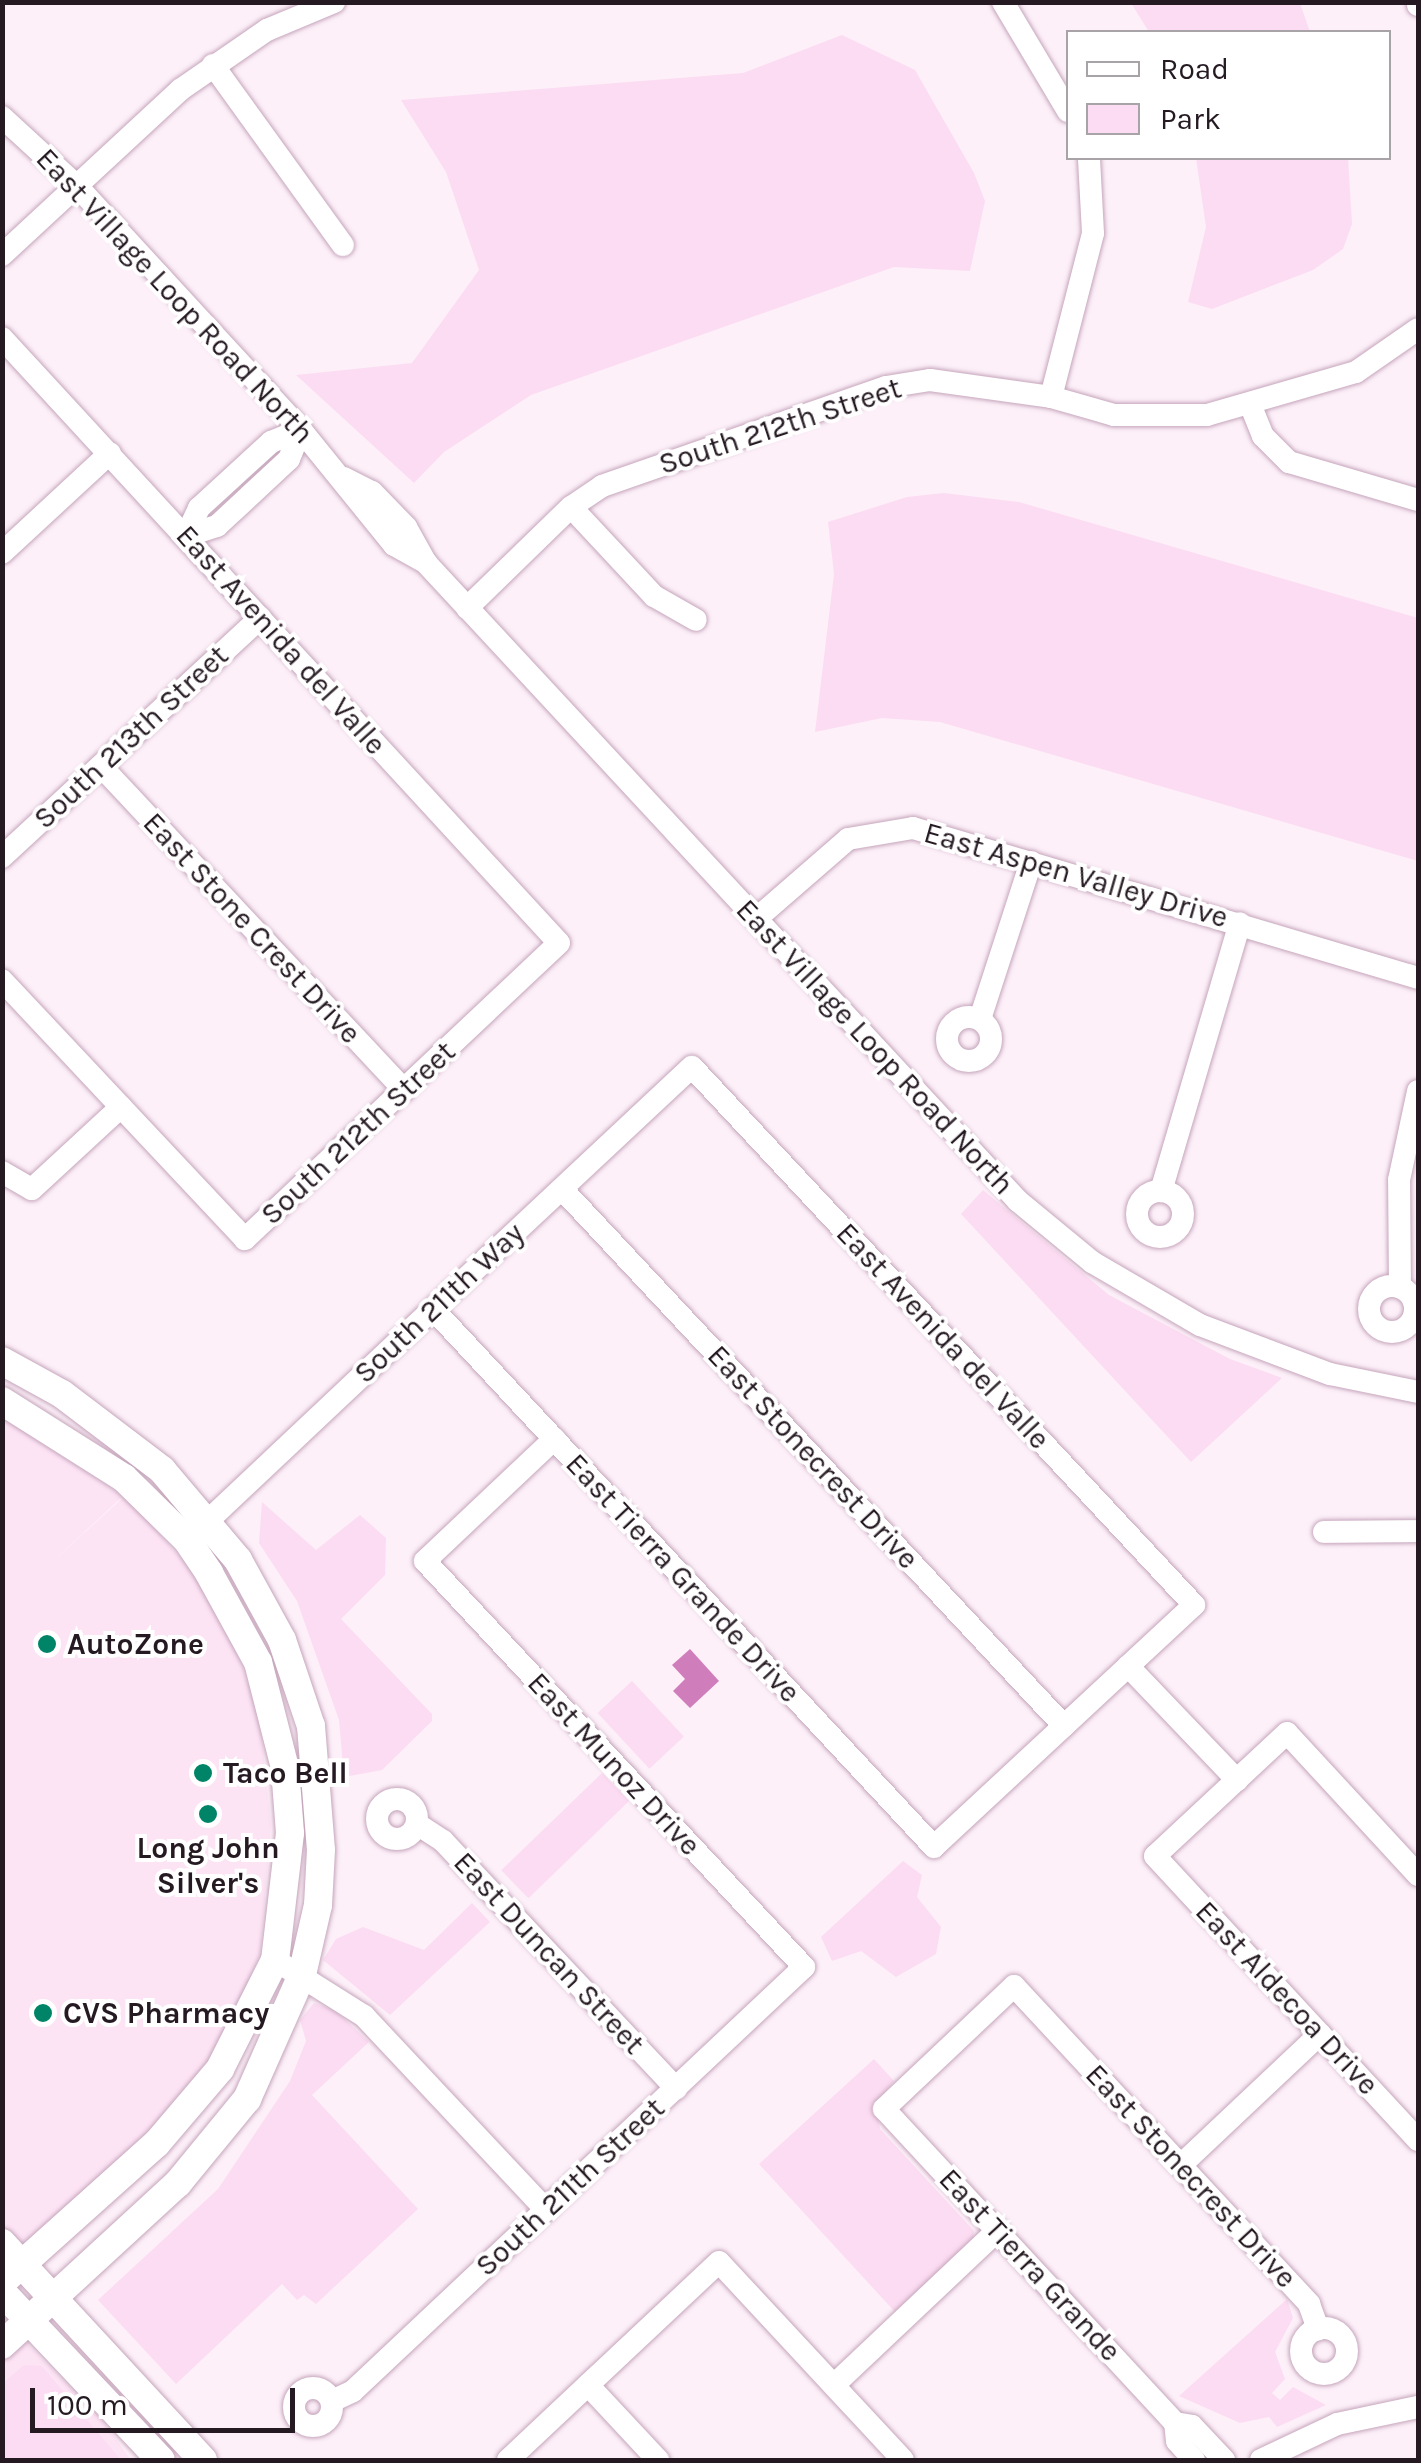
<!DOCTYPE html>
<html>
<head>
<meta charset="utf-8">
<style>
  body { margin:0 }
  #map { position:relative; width:1421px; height:2463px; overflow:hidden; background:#fdf0f9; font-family:Karla,sans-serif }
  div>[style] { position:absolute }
  .built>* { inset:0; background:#fde4f5 }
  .green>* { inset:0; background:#fcdcf2; transform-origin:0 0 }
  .water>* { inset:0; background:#d07dbb }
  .roads { filter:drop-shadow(0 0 2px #c5a5bb) drop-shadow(0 0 2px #c5a5bb) }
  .minor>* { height:22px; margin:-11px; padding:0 11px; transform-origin:11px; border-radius:11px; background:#fff }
  .minor>.ring { margin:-11px; padding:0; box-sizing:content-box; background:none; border:22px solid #fff; border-radius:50% }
  .major>* { height:28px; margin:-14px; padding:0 14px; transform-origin:14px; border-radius:14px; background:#fff }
  .dots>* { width:28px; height:28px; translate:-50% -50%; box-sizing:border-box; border:5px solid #fff; border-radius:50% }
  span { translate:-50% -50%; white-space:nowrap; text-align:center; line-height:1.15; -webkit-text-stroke:8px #fff; paint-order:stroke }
  .street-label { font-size:30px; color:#251a22 }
  .poi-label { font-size:30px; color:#251a22; font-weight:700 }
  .left { translate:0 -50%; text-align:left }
  .frame { position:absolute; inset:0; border:5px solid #251a22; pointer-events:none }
  .legend { position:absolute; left:1066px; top:30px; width:325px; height:130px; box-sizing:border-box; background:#fff; border:2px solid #a8a3a7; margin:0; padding:12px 18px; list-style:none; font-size:30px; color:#251a22 }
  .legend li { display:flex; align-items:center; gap:20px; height:50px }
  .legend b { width:50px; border:2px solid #a8a3a7 }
  .scale { position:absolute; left:30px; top:2388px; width:265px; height:45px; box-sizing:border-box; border:5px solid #251a22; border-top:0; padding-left:12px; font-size:30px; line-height:35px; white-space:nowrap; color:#251a22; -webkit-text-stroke:8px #fff; paint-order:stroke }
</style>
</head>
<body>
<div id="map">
  <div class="built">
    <i style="clip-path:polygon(3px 1416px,123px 1496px,50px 1564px,125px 1496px,198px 1577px,240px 1660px,260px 1720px,271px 1825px,260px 1954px,212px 2063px,182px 2101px,24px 2250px,3px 2227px)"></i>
    <i style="clip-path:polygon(2px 2319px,100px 2417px,131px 2460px,3px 2460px)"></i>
  </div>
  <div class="green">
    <i style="clip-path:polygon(1131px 3px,1300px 3px,1310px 32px,1149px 32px)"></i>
    <i style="clip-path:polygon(842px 35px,915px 70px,974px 173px,985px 201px,970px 271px,894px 267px,531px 395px,444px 452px,414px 483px,296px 375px,412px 363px,479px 270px,446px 172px,401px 100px,743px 73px)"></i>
    <i style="clip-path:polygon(1196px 158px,1348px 158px,1352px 224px,1343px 249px,1313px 270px,1212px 309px,1188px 302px,1206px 227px)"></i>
    <i style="clip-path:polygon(944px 493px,1019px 502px,1418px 618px,1418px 861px,940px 722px,882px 718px,815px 732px,834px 574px,828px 522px,907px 497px)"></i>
    <i style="clip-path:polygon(983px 1190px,1109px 1295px,1230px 1359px,1282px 1378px,1191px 1462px,961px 1214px)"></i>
    <i style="clip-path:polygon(262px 1502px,316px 1550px,360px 1515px,386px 1538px,385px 1575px,341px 1619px,432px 1714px,432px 1721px,382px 1770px,344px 1777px,339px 1720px,297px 1601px,259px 1543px)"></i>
    <i style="left:632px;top:1681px;width:76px;height:47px;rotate:47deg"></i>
    <i style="left:602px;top:1773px;width:39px;height:140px;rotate:46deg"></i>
    <i style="clip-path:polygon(903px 1861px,922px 1875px,917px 1897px,941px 1927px,936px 1954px,896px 1977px,861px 1951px,832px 1961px,821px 1937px)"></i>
    <i style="clip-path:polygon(472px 1903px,490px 1922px,390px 2015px,323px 1960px,336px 1939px,363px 1927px,424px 1950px)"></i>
    <i style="clip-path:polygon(314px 2003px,336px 2011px,369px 2042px,312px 2095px,418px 2209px,316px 2304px,304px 2295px,297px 2300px,282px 2284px,176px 2384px,98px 2300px,218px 2189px,290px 2081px,306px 2041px,300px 2020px)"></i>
    <i style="clip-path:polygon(874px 2059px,894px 2081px,876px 2103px,880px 2129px,974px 2231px,973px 2239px,896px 2313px,759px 2164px)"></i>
    <i style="clip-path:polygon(1287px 2299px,1293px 2318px,1275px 2352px,1285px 2379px,1272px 2393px,1280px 2400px,1293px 2387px,1326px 2405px,1277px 2427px,1269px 2417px,1240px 2423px,1179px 2396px)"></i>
    <i style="clip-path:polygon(24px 2365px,42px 2366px,121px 2460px,3px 2460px,3px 2383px)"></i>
  </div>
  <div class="water">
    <i style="clip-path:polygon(690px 1649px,719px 1681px,690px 1708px,673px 1691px,685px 1679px,672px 1665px)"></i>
  </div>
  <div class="roads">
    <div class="minor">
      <i style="left:1003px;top:2px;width:127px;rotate:59.2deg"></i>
      <i style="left:1418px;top:2px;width:3px;rotate:90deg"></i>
      <i style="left:213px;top:65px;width:222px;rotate:54.2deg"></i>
      <i style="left:2px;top:117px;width:102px;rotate:42.6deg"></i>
      <i style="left:77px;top:186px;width:331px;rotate:47.4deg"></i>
      <i style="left:301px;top:430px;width:148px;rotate:51deg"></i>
      <i style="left:394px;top:545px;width:37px;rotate:29deg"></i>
      <i style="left:2px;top:255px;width:243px;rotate:-42.8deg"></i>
      <i style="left:180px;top:90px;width:106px;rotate:-34.6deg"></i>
      <i style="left:267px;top:30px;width:73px;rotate:-22.7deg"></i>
      <i style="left:2px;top:338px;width:822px;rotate:47.37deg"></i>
      <i style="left:559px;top:943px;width:432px;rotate:136.7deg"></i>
      <i style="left:245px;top:1239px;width:355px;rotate:-133.2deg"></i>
      <i style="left:1051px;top:397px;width:169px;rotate:-75.6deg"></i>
      <i style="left:1093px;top:233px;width:75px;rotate:-93.1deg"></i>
      <i style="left:1250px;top:404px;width:35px;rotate:68deg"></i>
      <i style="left:1263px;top:436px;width:37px;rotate:45deg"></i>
      <i style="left:1289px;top:462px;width:134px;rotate:16.4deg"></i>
      <i style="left:344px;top:478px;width:31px;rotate:27deg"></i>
      <i style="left:372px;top:492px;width:49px;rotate:45.8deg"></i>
      <i style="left:406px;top:527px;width:41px;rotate:60.9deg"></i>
      <i style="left:426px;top:563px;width:870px;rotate:47.14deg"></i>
      <i style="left:1018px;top:1201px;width:96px;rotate:39.5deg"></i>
      <i style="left:1092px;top:1262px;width:125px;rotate:30.3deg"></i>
      <i style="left:1200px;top:1325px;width:139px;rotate:20.7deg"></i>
      <i style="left:1330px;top:1374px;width:90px;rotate:11.6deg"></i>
      <i style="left:571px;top:507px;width:122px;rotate:47deg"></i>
      <i style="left:654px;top:596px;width:48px;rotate:29.7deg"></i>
      <i style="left:186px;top:536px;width:33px;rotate:-18deg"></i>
      <i style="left:217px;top:526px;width:98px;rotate:-42.9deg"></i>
      <i style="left:289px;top:459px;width:31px;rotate:-68deg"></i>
      <i style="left:186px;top:536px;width:31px;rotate:-65deg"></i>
      <i style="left:199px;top:508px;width:98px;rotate:-42.5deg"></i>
      <i style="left:271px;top:442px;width:32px;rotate:-22deg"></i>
      <i style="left:2px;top:553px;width:147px;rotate:-42.8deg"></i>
      <i style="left:467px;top:608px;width:145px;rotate:-44.2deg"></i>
      <i style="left:571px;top:507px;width:37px;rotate:-34deg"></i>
      <i style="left:602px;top:486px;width:301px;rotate:-19.2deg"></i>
      <i style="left:886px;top:387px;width:45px;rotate:-9deg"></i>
      <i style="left:930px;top:380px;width:122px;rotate:8deg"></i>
      <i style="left:1051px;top:397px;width:66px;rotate:15.9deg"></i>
      <i style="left:1114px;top:415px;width:93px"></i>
      <i style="left:1207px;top:415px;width:155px;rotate:-16.1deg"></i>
      <i style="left:1356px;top:372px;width:75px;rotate:-34.7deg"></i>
      <i style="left:101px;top:766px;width:444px;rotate:46.9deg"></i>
      <i style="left:2px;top:857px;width:352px;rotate:-42.8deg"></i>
      <i style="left:756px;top:919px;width:122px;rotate:-41deg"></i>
      <i style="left:848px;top:839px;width:66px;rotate:-9.6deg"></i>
      <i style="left:913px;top:828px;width:527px;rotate:16.54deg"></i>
      <i class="ring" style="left:947px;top:1017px;width:22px;height:22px"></i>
      <i style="left:980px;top:1019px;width:165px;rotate:-72deg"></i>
      <i style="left:2px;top:1172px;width:34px;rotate:30deg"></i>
      <i style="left:32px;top:1189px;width:121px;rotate:-42.7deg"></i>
      <i style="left:562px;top:1189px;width:735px;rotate:46.93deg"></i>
      <i class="ring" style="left:1137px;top:1191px;width:24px;height:24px"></i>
      <i style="left:1161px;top:1191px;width:279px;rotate:-73.6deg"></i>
      <i class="ring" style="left:1369px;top:1286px;width:24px;height:24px"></i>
      <i style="left:1400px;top:1287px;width:107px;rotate:-90.5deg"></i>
      <i style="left:1399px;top:1180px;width:91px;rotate:-77.9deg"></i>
      <i style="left:1324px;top:1532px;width:94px;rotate:-0.6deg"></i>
      <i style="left:195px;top:1533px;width:327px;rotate:-43.3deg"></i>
      <i style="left:433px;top:1309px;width:354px;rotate:-43.1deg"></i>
      <i style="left:692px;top:1067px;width:736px;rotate:46.98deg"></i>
      <i style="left:1194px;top:1605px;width:355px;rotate:137.1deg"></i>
      <i style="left:934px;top:1847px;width:735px;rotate:-132.96deg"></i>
      <i style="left:1128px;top:1666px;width:158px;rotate:46.3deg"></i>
      <i class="ring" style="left:377px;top:1799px;width:18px;height:18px"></i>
      <i style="left:417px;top:1824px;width:31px;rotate:33deg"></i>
      <i style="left:443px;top:1841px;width:340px;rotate:46.7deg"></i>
      <i style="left:1418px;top:1875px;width:193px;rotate:-132.7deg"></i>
      <i style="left:1287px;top:1733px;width:180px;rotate:137deg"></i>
      <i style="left:1155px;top:1856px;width:387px;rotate:47.2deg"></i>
      <i style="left:275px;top:1960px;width:105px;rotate:32.2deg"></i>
      <i style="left:364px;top:2016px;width:266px;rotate:46.8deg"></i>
      <i style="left:1181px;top:2165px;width:191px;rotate:-43.3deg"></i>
      <i class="ring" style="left:1301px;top:2328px;width:24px;height:24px"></i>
      <i style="left:588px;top:2385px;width:103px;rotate:47deg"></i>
      <i style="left:834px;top:2385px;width:226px;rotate:-43.4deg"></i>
      <i class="ring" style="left:294px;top:2388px;width:16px;height:16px"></i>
      <i style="left:332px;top:2401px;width:23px;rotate:-25deg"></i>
      <i style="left:353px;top:2391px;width:619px;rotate:-43.23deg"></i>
      <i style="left:804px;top:1967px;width:555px;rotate:-133.03deg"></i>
      <i style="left:425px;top:1561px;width:178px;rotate:-43.4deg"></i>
      <i style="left:1175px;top:2423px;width:17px;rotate:10deg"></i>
      <i style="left:1192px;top:2426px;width:47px;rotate:46.7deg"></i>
      <i style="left:508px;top:2460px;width:289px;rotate:-43.2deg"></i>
      <i style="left:719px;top:2262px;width:270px;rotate:47.1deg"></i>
      <i style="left:1194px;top:2460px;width:25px;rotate:-132deg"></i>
      <i style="left:1177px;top:2441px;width:18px;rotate:-96deg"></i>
      <i style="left:1175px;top:2423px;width:428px;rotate:-132.8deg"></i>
      <i style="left:884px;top:2109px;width:179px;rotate:-43.4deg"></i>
      <i style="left:1014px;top:1986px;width:434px;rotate:47.1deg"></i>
      <i style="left:1309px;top:2304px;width:27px;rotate:70deg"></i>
      <i style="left:1261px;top:2460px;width:84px;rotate:-25.3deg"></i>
      <i style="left:1337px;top:2424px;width:83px;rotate:-11.9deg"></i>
    </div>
    <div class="major">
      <i style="left:2px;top:1361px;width:68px;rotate:28.8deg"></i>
      <i style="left:62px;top:1394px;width:126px;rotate:37.2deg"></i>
      <i style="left:162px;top:1470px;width:118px;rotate:49.8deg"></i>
      <i style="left:238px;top:1560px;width:91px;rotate:61.2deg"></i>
      <i style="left:282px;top:1640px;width:91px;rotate:71.4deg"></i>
      <i style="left:311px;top:1726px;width:124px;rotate:85.4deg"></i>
      <i style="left:321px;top:1850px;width:55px;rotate:93.1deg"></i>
      <i style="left:318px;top:1905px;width:72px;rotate:102.9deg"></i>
      <i style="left:302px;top:1975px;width:136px;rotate:113.9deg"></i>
      <i style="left:247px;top:2099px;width:109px;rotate:129.4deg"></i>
      <i style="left:178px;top:2183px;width:239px;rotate:137.4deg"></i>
      <i style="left:2px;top:1401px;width:144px;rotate:32.3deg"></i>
      <i style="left:124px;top:1478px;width:88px;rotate:44.5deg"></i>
      <i style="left:187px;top:1540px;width:40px;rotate:56deg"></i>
      <i style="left:209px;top:1573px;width:102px;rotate:61.2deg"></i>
      <i style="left:258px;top:1662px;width:109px;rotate:75.7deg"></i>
      <i style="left:285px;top:1768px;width:65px;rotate:85.6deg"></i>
      <i style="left:290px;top:1833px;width:128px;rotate:96.7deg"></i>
      <i style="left:275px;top:1960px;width:122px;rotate:116.8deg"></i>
      <i style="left:220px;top:2069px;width:97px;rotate:130.4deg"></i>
      <i style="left:157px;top:2143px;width:208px;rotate:138.1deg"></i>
      <i style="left:2px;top:2243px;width:296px;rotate:47.2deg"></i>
      <i style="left:2px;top:2292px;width:231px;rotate:46.6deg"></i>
    </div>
  </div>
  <div class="dots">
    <i style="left:47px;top:1644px;background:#008467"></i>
    <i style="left:203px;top:1773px;background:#008467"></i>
    <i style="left:208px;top:1814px;background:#008467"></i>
    <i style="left:43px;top:2013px;background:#008467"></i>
  </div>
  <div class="street-label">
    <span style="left:175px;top:296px;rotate:47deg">East Village Loop Road North</span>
    <span style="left:780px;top:426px;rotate:-18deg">South 212th Street</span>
    <span style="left:281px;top:640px;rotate:48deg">East Avenida del Valle</span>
    <span style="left:131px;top:737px;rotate:-43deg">South 213th Street</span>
    <span style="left:1076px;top:875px;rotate:16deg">East Aspen Valley Drive</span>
    <span style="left:252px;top:928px;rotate:47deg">East Stone Crest Drive</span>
    <span style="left:875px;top:1047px;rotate:47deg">East Village Loop Road North</span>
    <span style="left:358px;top:1133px;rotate:-43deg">South 212th Street</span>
    <span style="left:439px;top:1303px;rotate:-43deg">South 211th Way</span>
    <span style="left:943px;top:1336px;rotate:47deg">East Avenida del Valle</span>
    <span style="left:813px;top:1457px;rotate:47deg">East Stonecrest Drive</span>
    <span style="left:683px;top:1578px;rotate:47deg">East Tierra Grande Drive</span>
    <span style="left:614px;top:1764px;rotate:47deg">East Munoz Drive</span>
    <span style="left:549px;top:1953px;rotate:47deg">East Duncan Street</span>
    <span style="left:1287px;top:1998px;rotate:47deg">East Aldecoa Drive</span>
    <span style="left:1191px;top:2176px;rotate:47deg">East Stonecrest Drive</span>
    <span style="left:570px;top:2187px;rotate:-43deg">South 211th Street</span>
    <span style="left:1030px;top:2265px;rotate:47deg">East Tierra Grande</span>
  </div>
  <div class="poi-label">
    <span class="left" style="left:67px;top:1644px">AutoZone</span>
    <span class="left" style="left:223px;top:1773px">Taco Bell</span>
    <span style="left:208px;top:1865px">Long John<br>Silver's</span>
    <span class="left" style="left:63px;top:2013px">CVS Pharmacy</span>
  </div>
  <div class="frame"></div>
  <ul class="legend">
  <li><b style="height:12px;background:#fff"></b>Road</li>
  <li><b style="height:28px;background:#fcdcf2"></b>Park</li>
  </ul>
  <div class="scale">100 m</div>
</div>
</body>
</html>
